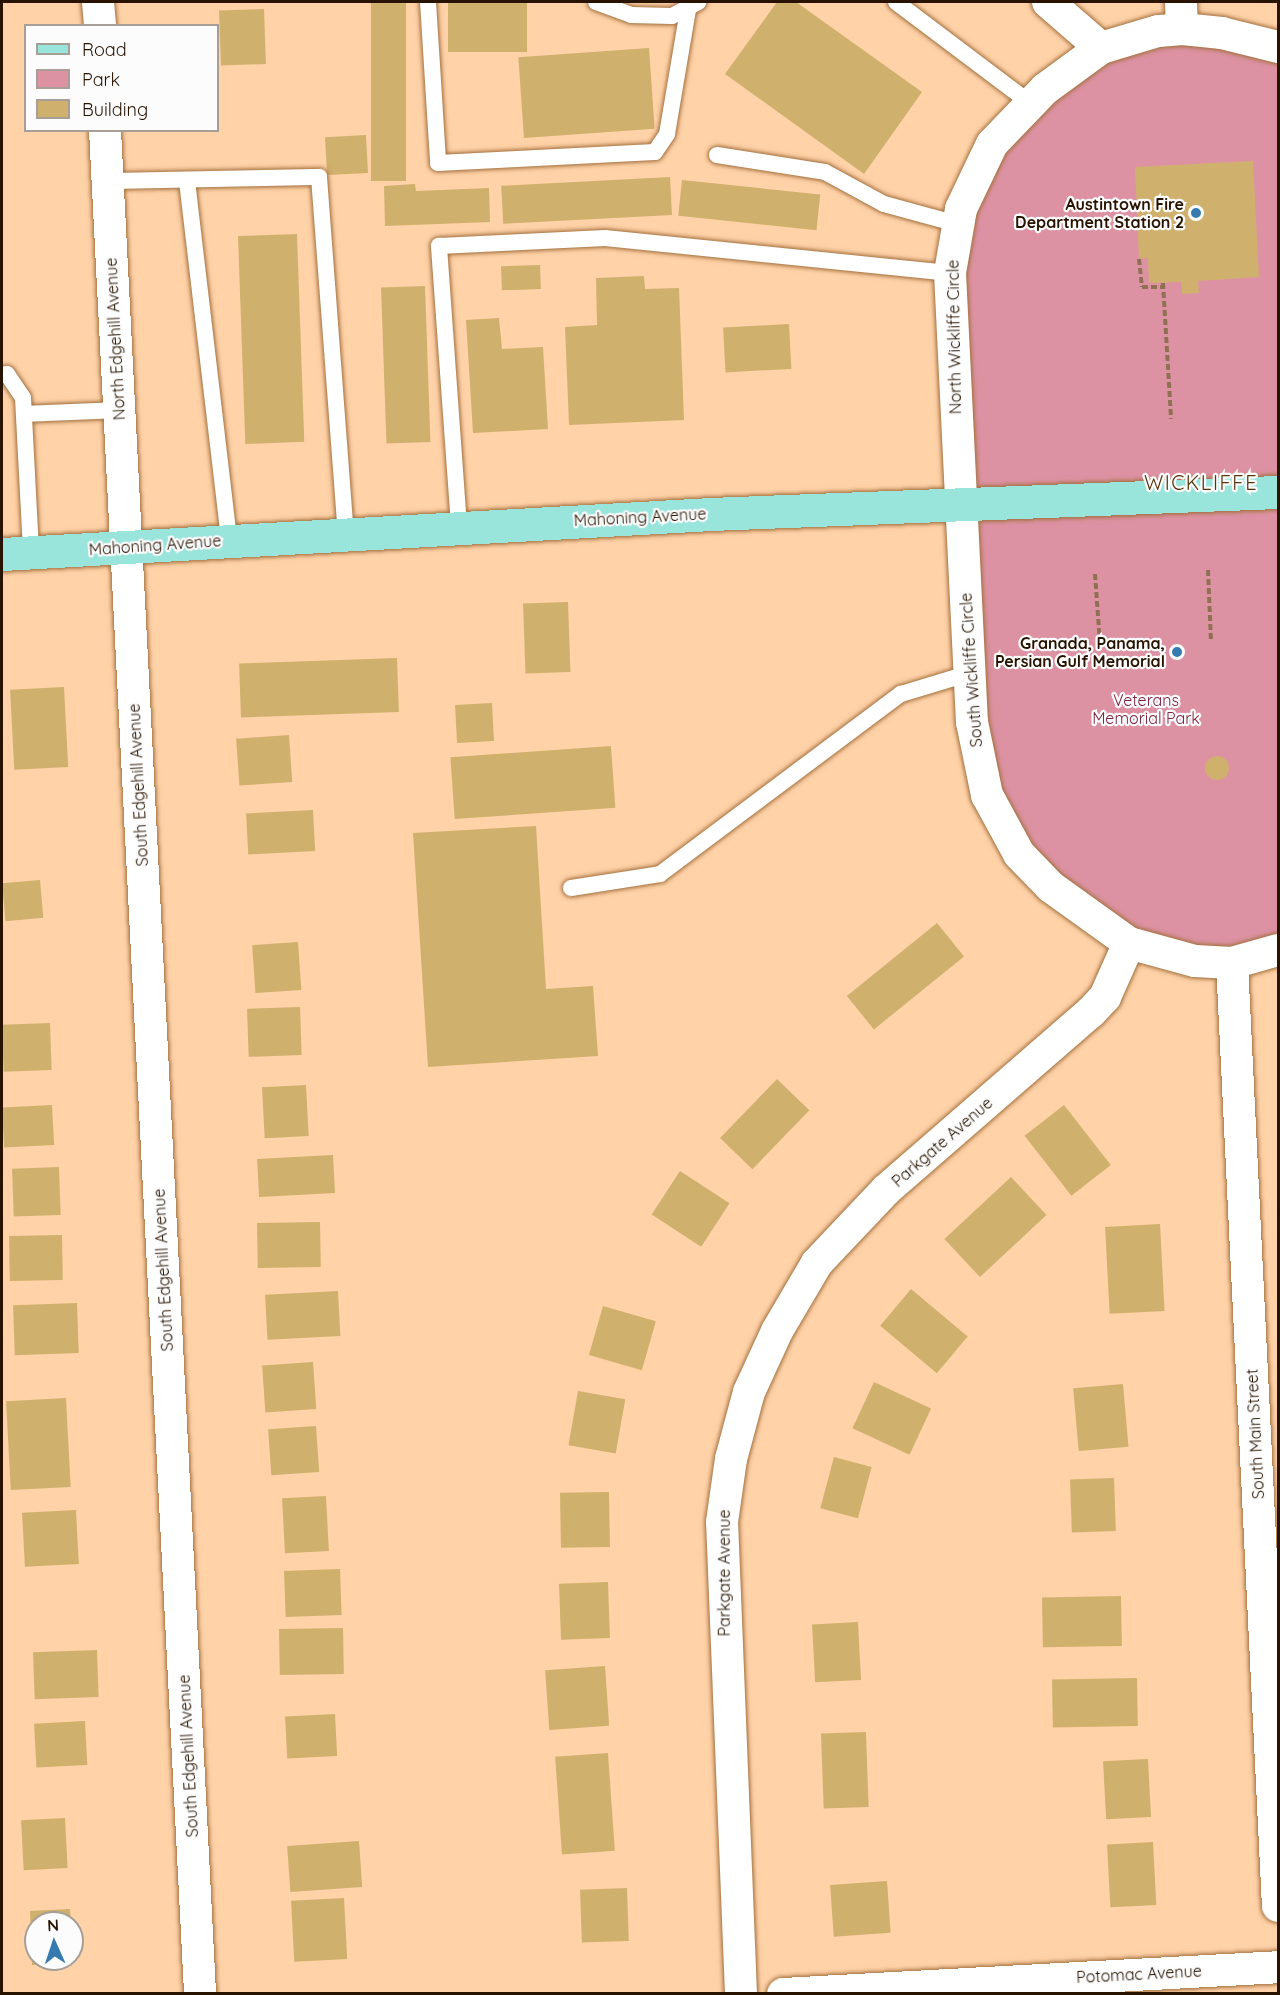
<!DOCTYPE html>
<html>
<head>
<meta charset="utf-8">
<style>
  body { margin:0 }
  #map { position:relative; width:1280px; height:1995px; overflow:hidden; background:#ffd2a8; font-family:Quicksand,sans-serif }
  div>[style] { position:absolute }
  .green>* { inset:0; background:#dd92a3 }
  .building>* { inset:0; background:#d0b06d; transform-origin:0 0 }
  .round { border-radius:50% }
  .path>* { height:4px; margin-top:-2px; transform-origin:0; background:repeating-linear-gradient(90deg,#907052 0 6px,transparent 0 9px) }
  .roads { filter:drop-shadow(0 0 2px #a3703d) drop-shadow(0 0 2px #a3703d) }
  .service>* { height:16px; margin:-8px; padding:0 8px; transform-origin:8px; border-radius:8px; background:#fff }
  .minor>* { height:32px; margin:-16px; padding:0 16px; transform-origin:16px; border-radius:16px; background:#fff }
  .primary>* { height:33px; margin:-16.5px; padding:0 16.5px; transform-origin:16.5px; border-radius:16.5px; background:#99e4db }
  .dots>* { width:16px; height:16px; translate:-50% -50%; box-sizing:border-box; border:3px solid #fcfcfc; border-radius:50% }
  span { translate:-50% -50%; white-space:nowrap; text-align:center; line-height:1.15; -webkit-text-stroke:4.5px #fcfcfc; paint-order:stroke }
  .poi-label { font-size:16px; color:#271300; font-weight:700 }
  .right { translate:-100% -50%; text-align:right }
  .street-label { font-size:16px; color:#271300 }
  .park-label { font-size:16px; color:#7b2340 }
  .quarter-label { font-size:20px; color:#59350b; letter-spacing:1.5px }
  .frame { position:absolute; inset:0; border:3px solid #271300; pointer-events:none }
  .legend { position:absolute; left:24px; top:24px; width:195px; height:108px; box-sizing:border-box; background:#fcfcfc; border:2px solid #a79f97; margin:0; padding:8px 10px; list-style:none; font-size:18px; color:#271300 }
  .legend li { display:flex; align-items:center; gap:12px; height:30px }
  .legend b { width:30px; border:2px solid #a79f97 }
  .north { position:absolute; left:24px; top:1911px; width:60px; height:60px; box-sizing:border-box; background:#fcfcfc; border:2px solid #a79f97; border-radius:50%; rotate:357deg; font-size:16px; font-weight:700; line-height:24px; text-align:center; color:#271300 }
  .north::after { content:''; display:block; margin:auto; width:21px; height:27px; background:#357bb0; clip-path:polygon(50% 0,100% 100%,50% 72%,0 100%) }
</style>
</head>
<body>
<div id="map">
  <div class="green">
    <i style="clip-path:polygon(1158px 31px,1278px 47px,1278px 950px,1195px 961px,1069px 902px,987px 795px,950px 273px,1007px 125px)"></i>
  </div>
  <div class="building">
    <i style="left:371px;top:2px;width:35px;height:179px"></i>
    <i style="left:448px;top:2px;width:79px;height:50px"></i>
    <i style="clip-path:polygon(777px 2px,796px 2px,922px 92px,864px 174px,725px 74px)"></i>
    <i style="left:264px;top:9px;width:55px;height:45px;rotate:88deg"></i>
    <i style="left:649px;top:48px;width:81px;height:131px;rotate:86deg"></i>
    <i style="left:366px;top:135px;width:38px;height:41px;rotate:87deg"></i>
    <i style="clip-path:polygon(1253px 161px,1259px 277px,1198px 281px,1199px 293px,1182px 294px,1181px 282px,1149px 283px,1148px 258px,1139px 259px,1135px 167px)"></i>
    <i style="left:670px;top:177px;width:38px;height:169px;rotate:87deg"></i>
    <i style="left:682px;top:180px;width:139px;height:36px;rotate:6deg"></i>
    <i style="clip-path:polygon(415px 184px,416px 191px,489px 188px,490px 222px,385px 226px,384px 186px)"></i>
    <i style="left:297px;top:234px;width:208px;height:59px;rotate:88deg"></i>
    <i style="left:540px;top:265px;width:24px;height:39px;rotate:88deg"></i>
    <i style="clip-path:polygon(644px 276px,645px 289px,679px 288px,684px 420px,569px 425px,565px 327px,597px 325px,596px 278px)"></i>
    <i style="left:425px;top:286px;width:156px;height:44px;rotate:88deg"></i>
    <i style="clip-path:polygon(499px 318px,502px 349px,543px 347px,548px 429px,473px 433px,466px 320px)"></i>
    <i style="left:789px;top:324px;width:45px;height:66px;rotate:87deg"></i>
    <i style="left:568px;top:602px;width:70px;height:45px;rotate:88deg"></i>
    <i style="left:397px;top:658px;width:54px;height:158px;rotate:88deg"></i>
    <i style="left:64px;top:687px;width:80px;height:54px;rotate:87deg"></i>
    <i style="left:492px;top:703px;width:38px;height:37px;rotate:87deg"></i>
    <i style="left:289px;top:735px;width:47px;height:53px;rotate:86deg"></i>
    <i style="left:611px;top:746px;width:62px;height:161px;rotate:86deg"></i>
    <i class="round" style="left:1205px;top:756px;width:24px;height:24px"></i>
    <i style="left:313px;top:810px;width:41px;height:67px;rotate:87deg"></i>
    <i style="clip-path:polygon(536px 826px,546px 989px,593px 986px,598px 1056px,428px 1067px,413px 833px)"></i>
    <i style="left:40px;top:880px;width:38px;height:38px;rotate:85deg"></i>
    <i style="left:937px;top:923px;width:43px;height:116px;rotate:51deg"></i>
    <i style="left:298px;top:942px;width:48px;height:46px;rotate:86deg"></i>
    <i style="left:300px;top:1007px;width:48px;height:53px;rotate:88deg"></i>
    <i style="left:50px;top:1023px;width:47px;height:48px;rotate:88deg"></i>
    <i style="left:777px;top:1079px;width:45px;height:82px;rotate:44deg"></i>
    <i style="left:306px;top:1085px;width:51px;height:44px;rotate:87deg"></i>
    <i style="left:52px;top:1105px;width:40px;height:50px;rotate:87deg"></i>
    <i style="left:1064px;top:1105px;width:76px;height:50px;rotate:52deg"></i>
    <i style="left:333px;top:1155px;width:38px;height:76px;rotate:87deg"></i>
    <i style="left:59px;top:1167px;width:48px;height:47px;rotate:88deg"></i>
    <i style="left:680px;top:1171px;width:59px;height:52px;rotate:33deg"></i>
    <i style="left:1011px;top:1177px;width:52px;height:91px;rotate:47deg"></i>
    <i style="left:320px;top:1222px;width:45px;height:63px;rotate:89deg"></i>
    <i style="left:1160px;top:1224px;width:87px;height:55px;rotate:87deg"></i>
    <i style="left:62px;top:1235px;width:45px;height:53px;rotate:89deg"></i>
    <i style="left:911px;top:1289px;width:74px;height:48px;rotate:40deg"></i>
    <i style="left:338px;top:1291px;width:45px;height:73px;rotate:87deg"></i>
    <i style="left:77px;top:1303px;width:50px;height:64px;rotate:88deg"></i>
    <i style="left:603px;top:1306px;width:55px;height:51px;rotate:16deg"></i>
    <i style="left:313px;top:1362px;width:47px;height:51px;rotate:86deg"></i>
    <i style="left:874px;top:1382px;width:63px;height:51px;rotate:25deg"></i>
    <i style="left:1123px;top:1384px;width:63px;height:50px;rotate:85deg"></i>
    <i style="left:578px;top:1391px;width:48px;height:55px;rotate:10deg"></i>
    <i style="left:66px;top:1398px;width:89px;height:60px;rotate:87deg"></i>
    <i style="left:316px;top:1426px;width:46px;height:48px;rotate:86deg"></i>
    <i style="left:834px;top:1457px;width:39px;height:53px;rotate:15deg"></i>
    <i style="left:1114px;top:1478px;width:53px;height:44px;rotate:88deg"></i>
    <i style="left:609px;top:1492px;width:55px;height:49px;rotate:89deg"></i>
    <i style="left:326px;top:1496px;width:55px;height:44px;rotate:87deg"></i>
    <i style="left:76px;top:1510px;width:54px;height:54px;rotate:87deg"></i>
    <i style="left:340px;top:1569px;width:46px;height:56px;rotate:88deg"></i>
    <i style="left:608px;top:1582px;width:56px;height:49px;rotate:88deg"></i>
    <i style="left:1121px;top:1596px;width:50px;height:79px;rotate:89deg"></i>
    <i style="left:858px;top:1622px;width:58px;height:46px;rotate:87deg"></i>
    <i style="left:343px;top:1628px;width:46px;height:64px;rotate:89deg"></i>
    <i style="left:97px;top:1650px;width:47px;height:64px;rotate:88deg"></i>
    <i style="left:605px;top:1666px;width:60px;height:60px;rotate:86deg"></i>
    <i style="left:1137px;top:1678px;width:48px;height:85px;rotate:89deg"></i>
    <i style="left:335px;top:1714px;width:42px;height:50px;rotate:87deg"></i>
    <i style="left:85px;top:1721px;width:44px;height:51px;rotate:87deg"></i>
    <i style="left:866px;top:1732px;width:75px;height:45px;rotate:88deg"></i>
    <i style="left:608px;top:1753px;width:98px;height:53px;rotate:86deg"></i>
    <i style="left:1148px;top:1759px;width:58px;height:45px;rotate:87deg"></i>
    <i style="left:65px;top:1818px;width:50px;height:44px;rotate:87deg"></i>
    <i style="left:359px;top:1841px;width:46px;height:72px;rotate:86deg"></i>
    <i style="left:1153px;top:1842px;width:63px;height:46px;rotate:87deg"></i>
    <i style="left:887px;top:1881px;width:52px;height:57px;rotate:86deg"></i>
    <i style="left:627px;top:1888px;width:53px;height:47px;rotate:88deg"></i>
    <i style="left:344px;top:1898px;width:61px;height:53px;rotate:87deg"></i>
    <i style="clip-path:polygon(70px 1909px,71px 1923px,36px 1923px,36px 1959px,73px 1959px,73px 1963px,32px 1965px,30px 1911px)"></i>
  </div>
  <div class="path">
    <i style="left:1139px;top:259px;width:28px;rotate:84deg"></i>
    <i style="left:1142px;top:287px;width:21px"></i>
    <i style="left:1163px;top:283px;width:136px;rotate:86.6deg"></i>
    <i style="left:1208px;top:570px;width:72px;rotate:87.6deg"></i>
    <i style="left:1095px;top:574px;width:69px;rotate:85.9deg"></i>
  </div>
  <div class="roads">
    <div class="service">
      <i style="left:428px;top:2px;width:161px;rotate:86.4deg"></i>
      <i style="left:438px;top:163px;width:217px;rotate:-2.9deg"></i>
      <i style="left:655px;top:152px;width:22px;rotate:-56deg"></i>
      <i style="left:667px;top:134px;width:126px;rotate:-80.4deg"></i>
      <i style="left:596px;top:2px;width:37px;rotate:20deg"></i>
      <i style="left:631px;top:15px;width:41px;rotate:1.4deg"></i>
      <i style="left:672px;top:16px;width:30px;rotate:-28deg"></i>
      <i style="left:896px;top:2px;width:168px;rotate:37deg"></i>
      <i style="left:717px;top:155px;width:109px;rotate:8.9deg"></i>
      <i style="left:825px;top:172px;width:67px;rotate:28.5deg"></i>
      <i style="left:884px;top:204px;width:76px;rotate:15.3deg"></i>
      <i style="left:107px;top:181px;width:212px;rotate:-1.1deg"></i>
      <i style="left:319px;top:177px;width:356px;rotate:85.7deg"></i>
      <i style="left:187px;top:181px;width:360px;rotate:83.3deg"></i>
      <i style="left:2px;top:375px;width:5px;rotate:-11deg"></i>
      <i style="left:7px;top:374px;width:29px;rotate:56deg"></i>
      <i style="left:23px;top:398px;width:154px;rotate:87deg"></i>
      <i style="left:24px;top:414px;width:95px;rotate:-2.4deg"></i>
      <i style="left:459px;top:526px;width:281px;rotate:-94.1deg"></i>
      <i style="left:439px;top:246px;width:166px;rotate:-2.8deg"></i>
      <i style="left:605px;top:238px;width:347px;rotate:5.8deg"></i>
      <i style="left:571px;top:888px;width:90px;rotate:-8.9deg"></i>
      <i style="left:660px;top:874px;width:301px;rotate:-36.8deg"></i>
      <i style="left:901px;top:694px;width:72px;rotate:-16.9deg"></i>
    </div>
    <div class="minor">
      <i style="left:98px;top:2px;width:24px;rotate:85deg"></i>
      <i style="left:1048px;top:2px;width:70px;rotate:41deg"></i>
      <i style="left:1181px;top:2px;width:27px;rotate:88deg"></i>
      <i style="left:1278px;top:47px;width:58px;rotate:-166deg"></i>
      <i style="left:1222px;top:33px;width:40px;rotate:-174.3deg"></i>
      <i style="left:1182px;top:29px;width:24px;rotate:175deg"></i>
      <i style="left:1158px;top:31px;width:59px;rotate:163.4deg"></i>
      <i style="left:1101px;top:48px;width:69px;rotate:143.8deg"></i>
      <i style="left:1045px;top:89px;width:76px;rotate:133.9deg"></i>
      <i style="left:992px;top:144px;width:72px;rotate:115.5deg"></i>
      <i style="left:961px;top:209px;width:65px;rotate:99.8deg"></i>
      <i style="left:950px;top:273px;width:450px;rotate:87.2deg"></i>
      <i style="left:972px;top:722px;width:75px;rotate:78.4deg"></i>
      <i style="left:987px;top:795px;width:67px;rotate:61.5deg"></i>
      <i style="left:1019px;top:854px;width:46px;rotate:45.9deg"></i>
      <i style="left:1051px;top:887px;width:96px;rotate:35.7deg"></i>
      <i style="left:1129px;top:943px;width:68px;rotate:15.3deg"></i>
      <i style="left:1195px;top:961px;width:37px;rotate:3deg"></i>
      <i style="left:1232px;top:963px;width:48px;rotate:-15.8deg"></i>
      <i style="left:105px;top:130px;width:1866px;rotate:87.08deg"></i>
      <i style="left:1232px;top:963px;width:944px;rotate:87.21deg"></i>
      <i style="left:741px;top:1994px;width:472px;rotate:-92.3deg"></i>
      <i style="left:722px;top:1522px;width:64px;rotate:-81.9deg"></i>
      <i style="left:731px;top:1459px;width:69px;rotate:-75deg"></i>
      <i style="left:749px;top:1392px;width:67px;rotate:-65.3deg"></i>
      <i style="left:777px;top:1331px;width:79px;rotate:-59.5deg"></i>
      <i style="left:817px;top:1263px;width:100px;rotate:-46.6deg"></i>
      <i style="left:886px;top:1190px;width:271px;rotate:-41deg"></i>
      <i style="left:1091px;top:1012px;width:21px;rotate:-47deg"></i>
      <i style="left:1105px;top:997px;width:59px;rotate:-66deg"></i>
      <i style="left:783px;top:1994px;width:496px;rotate:-3.1deg"></i>
    </div>
    <div class="primary">
      <i style="left:2px;top:554px;width:709px;rotate:-3.23deg"></i>
      <i style="left:710px;top:514px;width:568px;rotate:-2.22deg"></i>
    </div>
  </div>
  <div class="dots">
    <i style="left:1196px;top:213px;background:#357bb0"></i>
    <i style="left:1177px;top:652px;background:#357bb0"></i>
  </div>
  <div class="poi-label">
    <span class="right" style="left:1184px;top:213px">Austintown Fire<br>Department Station 2</span>
    <span class="right" style="left:1165px;top:652px">Granada, Panama,<br>Persian Gulf Memorial</span>
  </div>
  <div class="street-label">
    <span style="left:954px;top:337px;rotate:-91deg">North Wickliffe Circle</span>
    <span style="left:115px;top:339px;rotate:-93deg">North Edgehill Avenue</span>
    <span style="left:640px;top:517px;rotate:-3deg">Mahoning Avenue</span>
    <span style="left:155px;top:545px;rotate:-4deg">Mahoning Avenue</span>
    <span style="left:971px;top:670px;rotate:-94deg">South Wickliffe Circle</span>
    <span style="left:138px;top:785px;rotate:-93deg">South Edgehill Avenue</span>
    <span style="left:942px;top:1142px;rotate:-41deg">Parkgate Avenue</span>
    <span style="left:163px;top:1270px;rotate:-93deg">South Edgehill Avenue</span>
    <span style="left:1255px;top:1434px;rotate:-93deg">South Main Street</span>
    <span style="left:724px;top:1573px;rotate:-90deg">Parkgate Avenue</span>
    <span style="left:188px;top:1756px;rotate:-93deg">South Edgehill Avenue</span>
    <span style="left:1139px;top:1974px;rotate:-3deg">Potomac Avenue</span>
  </div>
  <div class="park-label">
    <span style="left:1146px;top:709px">Veterans<br>Memorial Park</span>
  </div>
  <div class="quarter-label">
    <span style="left:1201px;top:482px">WICKLIFFE</span>
  </div>
  <div class="frame"></div>
  <ul class="legend">
  <li><b style="height:8px;background:#99e4db"></b>Road</li>
  <li><b style="height:16px;background:#dd92a3"></b>Park</li>
  <li><b style="height:16px;background:#d0b06d"></b>Building</li>
  </ul>
  <div class="north">N</div>
</div>
</body>
</html>
